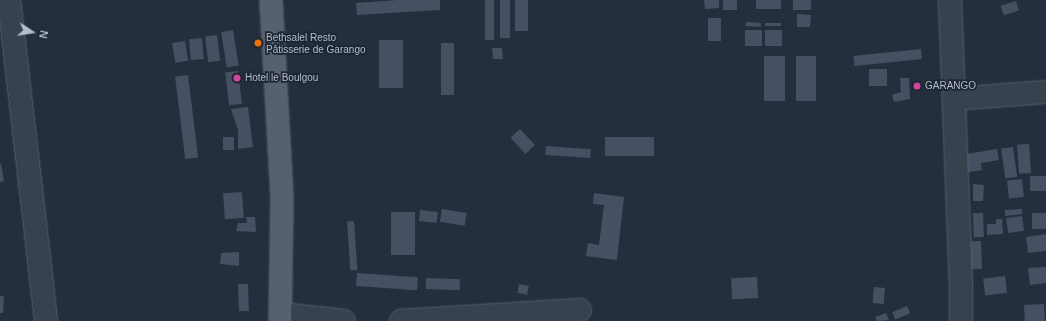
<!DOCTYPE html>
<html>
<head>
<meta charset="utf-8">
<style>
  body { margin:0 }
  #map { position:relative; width:1046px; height:321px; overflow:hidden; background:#242f3e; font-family:Helvetica,sans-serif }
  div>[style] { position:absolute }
  .building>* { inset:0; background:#455162; transform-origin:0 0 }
  .roads { filter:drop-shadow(0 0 1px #565f6c) drop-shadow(0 0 1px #565f6c) }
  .minor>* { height:22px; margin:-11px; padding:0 11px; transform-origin:11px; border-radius:11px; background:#38414e }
  .major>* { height:22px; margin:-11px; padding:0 11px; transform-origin:11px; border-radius:11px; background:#56606e }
  .dots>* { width:11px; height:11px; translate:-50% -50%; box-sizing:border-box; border:2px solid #1d2633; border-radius:50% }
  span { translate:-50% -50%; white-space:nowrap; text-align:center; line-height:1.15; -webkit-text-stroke:3.5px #1d2633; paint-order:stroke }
  .poi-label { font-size:10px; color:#b4bcc9 }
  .left { translate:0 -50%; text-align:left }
  .north { position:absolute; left:12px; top:12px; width:40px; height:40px; -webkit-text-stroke:3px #1d2633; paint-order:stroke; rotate:102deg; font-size:11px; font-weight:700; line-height:16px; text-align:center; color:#b4bcc9 }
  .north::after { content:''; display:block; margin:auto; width:14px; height:18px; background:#b4bcc9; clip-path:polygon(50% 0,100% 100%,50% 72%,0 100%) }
</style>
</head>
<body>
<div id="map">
  <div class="building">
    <i style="clip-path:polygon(398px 0,440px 0,440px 10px,357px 15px,356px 3px)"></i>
    <i style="left:485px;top:0;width:9px;height:40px"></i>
    <i style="left:500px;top:0;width:10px;height:38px"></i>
    <i style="left:515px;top:0;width:13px;height:31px"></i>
    <i style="clip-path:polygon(704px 0,719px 0,719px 8px,705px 9px)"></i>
    <i style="left:723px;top:0;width:14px;height:10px"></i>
    <i style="left:756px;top:0;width:25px;height:9px"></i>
    <i style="left:793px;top:0;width:18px;height:10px"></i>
    <i style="left:1016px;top:1px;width:10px;height:16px;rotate:73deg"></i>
    <i style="clip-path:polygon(797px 14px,811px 15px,810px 27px,797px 27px)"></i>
    <i style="left:708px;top:18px;width:13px;height:23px"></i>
    <i style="left:746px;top:22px;width:15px;height:4px;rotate:4deg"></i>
    <i style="left:765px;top:23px;width:16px;height:3px"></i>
    <i style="left:233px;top:30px;width:36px;height:12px;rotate:81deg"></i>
    <i style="left:745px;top:30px;width:17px;height:16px"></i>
    <i style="left:765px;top:30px;width:17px;height:16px"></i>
    <i style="left:217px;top:35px;width:26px;height:12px;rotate:83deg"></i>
    <i style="left:202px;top:38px;width:21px;height:13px;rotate:85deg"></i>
    <i style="left:379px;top:40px;width:24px;height:48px"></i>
    <i style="left:185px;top:41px;width:20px;height:13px;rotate:81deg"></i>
    <i style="left:441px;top:43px;width:13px;height:52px"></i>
    <i style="clip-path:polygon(492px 48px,502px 48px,503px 59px,493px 59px)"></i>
    <i style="left:921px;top:49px;width:10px;height:68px;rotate:84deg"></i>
    <i style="left:764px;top:56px;width:21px;height:45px"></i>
    <i style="left:796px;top:56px;width:20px;height:45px"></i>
    <i style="left:869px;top:69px;width:18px;height:17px"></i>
    <i style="left:238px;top:71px;width:33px;height:13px;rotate:83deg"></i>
    <i style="left:188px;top:75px;width:83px;height:13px;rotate:83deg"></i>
    <i style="clip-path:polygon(900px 78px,909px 78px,910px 99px,894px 102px,892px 95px,901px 92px)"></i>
    <i style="clip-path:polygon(248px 107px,253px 147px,238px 149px,238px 130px,231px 109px)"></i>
    <i style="left:520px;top:129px;width:22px;height:13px;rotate:47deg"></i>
    <i style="left:223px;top:137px;width:11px;height:13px"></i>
    <i style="left:605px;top:137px;width:49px;height:19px"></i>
    <i style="left:1029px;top:144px;width:29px;height:12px;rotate:86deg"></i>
    <i style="left:546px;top:146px;width:45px;height:9px;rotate:4deg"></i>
    <i style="left:1013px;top:147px;width:30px;height:12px;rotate:82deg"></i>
    <i style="clip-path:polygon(997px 149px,999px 160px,981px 163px,982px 170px,963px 173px,961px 155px)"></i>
    <i style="clip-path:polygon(0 164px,1px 164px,4px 181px,0 182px)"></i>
    <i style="left:1030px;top:176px;width:16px;height:15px"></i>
    <i style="left:1022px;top:179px;width:18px;height:15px;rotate:84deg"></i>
    <i style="clip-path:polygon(973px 184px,984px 185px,983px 201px,973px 201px)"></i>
    <i style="left:242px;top:192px;width:26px;height:19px;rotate:86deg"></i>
    <i style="clip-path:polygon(594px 193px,624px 197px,617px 260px,586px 256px,588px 243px,599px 245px,604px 205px,593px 204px)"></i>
    <i style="left:442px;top:209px;width:25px;height:13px;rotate:9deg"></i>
    <i style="clip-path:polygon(1022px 209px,1022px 214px,1005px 216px,1005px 210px)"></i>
    <i style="left:420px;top:210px;width:18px;height:11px;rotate:6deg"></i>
    <i style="left:391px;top:212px;width:24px;height:43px"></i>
    <i style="left:983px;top:213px;width:24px;height:10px;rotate:88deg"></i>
    <i style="left:1032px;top:213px;width:14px;height:16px"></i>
    <i style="left:1022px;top:216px;width:15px;height:16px;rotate:82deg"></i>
    <i style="clip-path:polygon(246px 217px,255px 217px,256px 232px,236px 231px,238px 223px,247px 223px)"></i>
    <i style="clip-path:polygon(996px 219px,1002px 219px,1003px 234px,987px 235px,987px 224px,996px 224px)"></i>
    <i style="left:354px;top:221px;width:49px;height:7px;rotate:86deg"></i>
    <i style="clip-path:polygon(1046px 234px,1046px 251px,1028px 253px,1026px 237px)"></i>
    <i style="left:981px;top:241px;width:28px;height:14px;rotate:88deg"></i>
    <i style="clip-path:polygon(239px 252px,239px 266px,220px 264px,221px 253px)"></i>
    <i style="clip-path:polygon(1046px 267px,1046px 283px,1030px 285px,1028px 268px)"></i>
    <i style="left:357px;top:273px;width:61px;height:13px;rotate:4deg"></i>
    <i style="left:1005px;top:276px;width:17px;height:22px;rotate:83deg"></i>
    <i style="left:757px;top:277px;width:21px;height:26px;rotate:87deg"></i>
    <i style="left:426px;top:278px;width:34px;height:11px;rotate:2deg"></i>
    <i style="left:248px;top:284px;width:27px;height:10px;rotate:88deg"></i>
    <i style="left:519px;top:284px;width:10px;height:9px;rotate:11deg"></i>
    <i style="left:874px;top:287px;width:11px;height:16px;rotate:5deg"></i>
    <i style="clip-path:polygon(0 296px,4px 296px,3px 313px,0 313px)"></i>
    <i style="left:1044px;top:304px;width:17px;height:20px;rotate:87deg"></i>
    <i style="left:907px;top:306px;width:8px;height:16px;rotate:67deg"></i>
    <i style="clip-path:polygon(886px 313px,889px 320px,877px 321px,875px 317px)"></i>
  </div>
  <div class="roads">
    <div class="minor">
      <i style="left:9px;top:0;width:323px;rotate:83.4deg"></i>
      <i style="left:950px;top:0;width:282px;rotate:87.8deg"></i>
      <i style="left:961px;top:282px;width:39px;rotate:90deg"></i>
      <i style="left:954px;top:99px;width:92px;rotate:-4.4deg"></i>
      <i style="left:280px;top:314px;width:64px;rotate:6.2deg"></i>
      <i style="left:401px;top:321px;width:179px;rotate:-3.5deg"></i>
    </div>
    <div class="major">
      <i style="left:271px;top:0;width:198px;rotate:86.8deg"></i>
      <i style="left:282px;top:198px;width:123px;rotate:90.9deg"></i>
    </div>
  </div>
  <div class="dots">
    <i style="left:258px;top:43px;background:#e8710a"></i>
    <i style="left:237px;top:78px;background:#d1479c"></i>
    <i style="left:917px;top:86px;background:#d1479c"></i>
  </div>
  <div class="poi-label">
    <span class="left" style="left:266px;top:43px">Bethsalel Resto<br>Pâtisserie de Garango</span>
    <span class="left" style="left:245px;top:78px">Hotel le Boulgou</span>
    <span class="left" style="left:925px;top:86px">GARANGO</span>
  </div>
  <div class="north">N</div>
</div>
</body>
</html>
